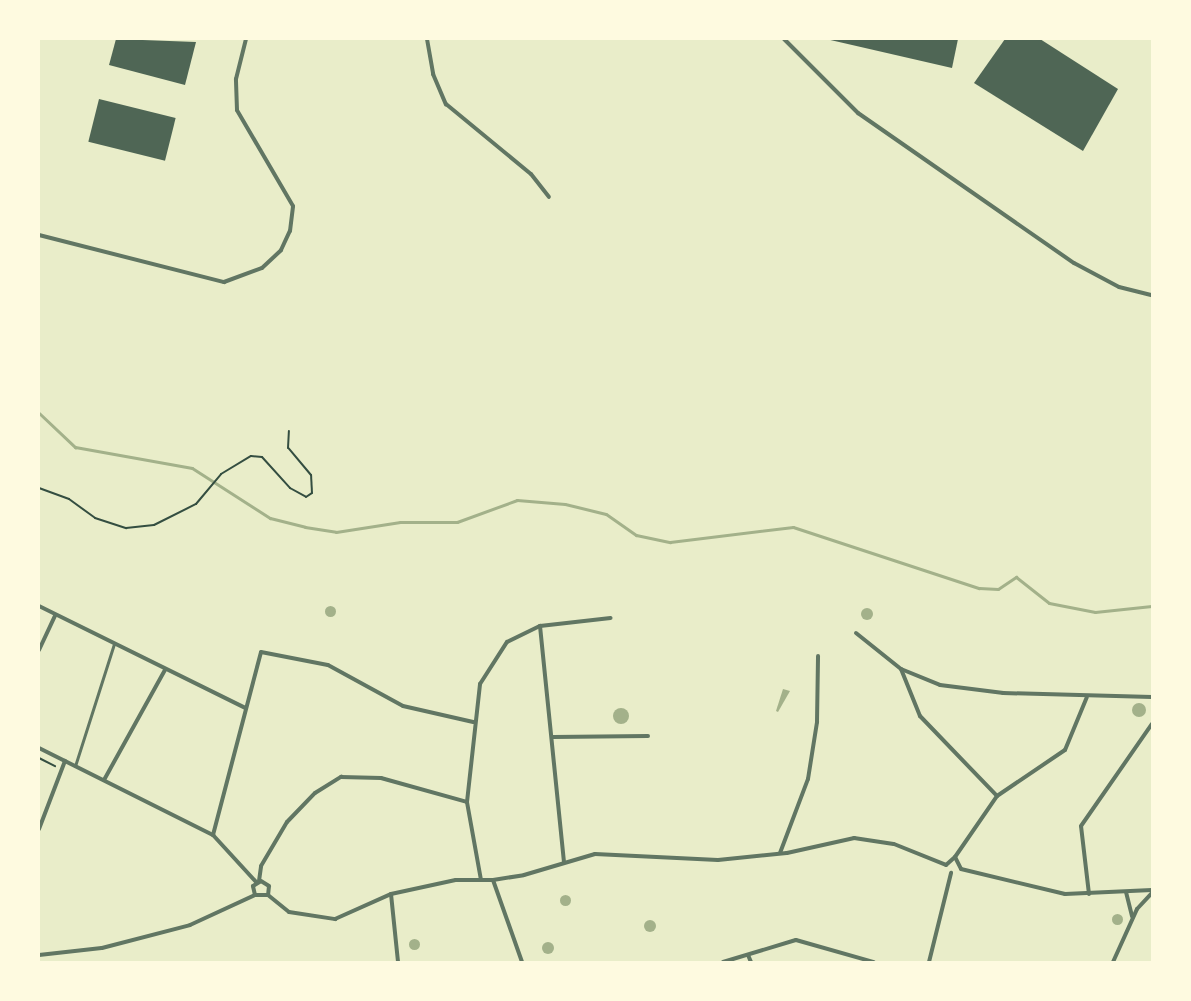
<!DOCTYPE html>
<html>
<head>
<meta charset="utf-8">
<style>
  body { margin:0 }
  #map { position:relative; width:1191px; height:1001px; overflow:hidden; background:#e9edc9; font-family:Inter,sans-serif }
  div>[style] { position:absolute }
  .water>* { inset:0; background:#a3b18a }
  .round { border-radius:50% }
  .stream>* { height:3px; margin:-1.5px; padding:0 1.5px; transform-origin:1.5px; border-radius:1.5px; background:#a3b18a }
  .building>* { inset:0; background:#4f6655; transform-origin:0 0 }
  .path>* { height:2px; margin:-1px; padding:0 1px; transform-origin:1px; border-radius:1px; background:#344e41 }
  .pedestrian>* { height:3px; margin:-1.5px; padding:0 1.5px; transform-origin:1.5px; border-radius:1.5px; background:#617663 }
  .minor>* { height:4px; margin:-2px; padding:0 2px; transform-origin:2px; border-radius:2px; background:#617663 }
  span { translate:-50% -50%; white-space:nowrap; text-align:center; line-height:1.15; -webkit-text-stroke:4.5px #fefae0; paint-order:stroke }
  .frame { position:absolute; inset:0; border:40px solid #fefae0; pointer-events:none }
</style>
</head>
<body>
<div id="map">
  <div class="water">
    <i class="round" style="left:324.5px;top:605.5px;width:11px;height:11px"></i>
    <i class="round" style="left:861px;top:608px;width:12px;height:12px"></i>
    <i style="clip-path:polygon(783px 689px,790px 691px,778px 712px,776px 711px)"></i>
    <i class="round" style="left:1132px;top:703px;width:14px;height:14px"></i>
    <i class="round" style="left:613px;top:708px;width:16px;height:16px"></i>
    <i class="round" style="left:559.5px;top:894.5px;width:11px;height:11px"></i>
    <i class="round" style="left:1111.5px;top:913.5px;width:11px;height:11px"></i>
    <i class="round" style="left:644px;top:920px;width:12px;height:12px"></i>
    <i class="round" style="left:408.5px;top:938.5px;width:11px;height:11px"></i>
    <i class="round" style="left:542px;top:942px;width:12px;height:12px"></i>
  </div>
  <div class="stream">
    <i style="left:39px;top:413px;width:50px;rotate:43.4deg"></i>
    <i style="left:75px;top:447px;width:119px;rotate:10.2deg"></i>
    <i style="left:192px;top:468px;width:93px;rotate:32.7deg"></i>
    <i style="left:270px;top:518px;width:36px;rotate:14deg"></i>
    <i style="left:305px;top:527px;width:31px;rotate:9deg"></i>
    <i style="left:336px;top:532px;width:65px;rotate:-8.9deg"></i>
    <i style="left:400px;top:522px;width:57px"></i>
    <i style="left:457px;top:522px;width:64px;rotate:-20.1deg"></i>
    <i style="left:517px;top:500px;width:48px;rotate:4.8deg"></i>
    <i style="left:565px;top:504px;width:42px;rotate:13.7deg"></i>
    <i style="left:606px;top:514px;width:37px;rotate:35deg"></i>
    <i style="left:636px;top:535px;width:35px;rotate:12deg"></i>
    <i style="left:670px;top:542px;width:124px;rotate:-7deg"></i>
    <i style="left:793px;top:527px;width:196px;rotate:18.2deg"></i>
    <i style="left:979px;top:588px;width:19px;rotate:3deg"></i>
    <i style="left:998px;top:589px;width:22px;rotate:-34deg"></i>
    <i style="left:1016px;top:577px;width:42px;rotate:38.2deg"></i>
    <i style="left:1049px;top:603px;width:47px;rotate:11.1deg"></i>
    <i style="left:1095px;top:612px;width:57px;rotate:-6deg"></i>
  </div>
  <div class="building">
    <i style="clip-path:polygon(116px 39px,196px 42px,185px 85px,109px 65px)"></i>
    <i style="clip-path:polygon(826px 39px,958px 39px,952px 68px)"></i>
    <i style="clip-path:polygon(1005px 39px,1040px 39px,1118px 89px,1083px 151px,974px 83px)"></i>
    <i style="left:99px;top:99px;width:79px;height:44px;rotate:14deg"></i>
  </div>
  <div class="path">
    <i style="left:39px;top:488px;width:32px;rotate:20deg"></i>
    <i style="left:69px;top:499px;width:32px;rotate:36deg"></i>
    <i style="left:95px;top:518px;width:33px;rotate:18deg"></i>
    <i style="left:126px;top:528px;width:28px;rotate:-6deg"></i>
    <i style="left:154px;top:525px;width:47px;rotate:-26.6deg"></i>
    <i style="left:196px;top:504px;width:39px;rotate:-50deg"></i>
    <i style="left:221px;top:474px;width:35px;rotate:-31deg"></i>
    <i style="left:251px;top:456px;width:11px;rotate:5deg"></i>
    <i style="left:262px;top:457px;width:42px;rotate:47.9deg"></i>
    <i style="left:290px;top:488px;width:18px;rotate:29deg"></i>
    <i style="left:306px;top:497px;width:7px;rotate:-34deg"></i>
    <i style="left:312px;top:493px;width:18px;rotate:-93deg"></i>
    <i style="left:311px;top:475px;width:35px;rotate:-130deg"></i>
    <i style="left:288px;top:448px;width:17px;rotate:-87deg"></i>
    <i style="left:39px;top:758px;width:18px;rotate:27deg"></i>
  </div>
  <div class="pedestrian">
    <i style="left:75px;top:766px;width:128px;rotate:-72.3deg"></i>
  </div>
  <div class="minor">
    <i style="left:427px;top:39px;width:36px;rotate:80deg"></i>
    <i style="left:433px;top:74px;width:33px;rotate:67deg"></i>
    <i style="left:446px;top:104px;width:110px;rotate:39.5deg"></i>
    <i style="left:531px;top:174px;width:29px;rotate:52deg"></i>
    <i style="left:784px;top:39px;width:105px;rotate:45deg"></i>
    <i style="left:858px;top:113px;width:263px;rotate:34.8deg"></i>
    <i style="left:1074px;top:263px;width:51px;rotate:28.1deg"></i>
    <i style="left:1119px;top:287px;width:34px;rotate:14deg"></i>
    <i style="left:39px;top:235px;width:191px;rotate:14.3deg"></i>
    <i style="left:224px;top:282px;width:40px;rotate:-20.2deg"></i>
    <i style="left:262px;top:268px;width:26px;rotate:-43deg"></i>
    <i style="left:281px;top:250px;width:21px;rotate:-65deg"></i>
    <i style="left:290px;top:231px;width:25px;rotate:-83deg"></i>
    <i style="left:293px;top:206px;width:111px;rotate:-120.3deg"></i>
    <i style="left:237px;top:110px;width:31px;rotate:-92deg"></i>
    <i style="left:236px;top:79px;width:41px;rotate:-76deg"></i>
    <i style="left:39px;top:606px;width:230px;rotate:26.3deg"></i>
    <i style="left:540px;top:626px;width:237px;rotate:84.2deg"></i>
    <i style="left:856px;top:633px;width:58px;rotate:38.7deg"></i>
    <i style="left:901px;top:669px;width:42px;rotate:22.3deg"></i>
    <i style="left:940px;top:685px;width:64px;rotate:7.2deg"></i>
    <i style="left:1003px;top:693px;width:149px;rotate:1.5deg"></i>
    <i style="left:39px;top:650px;width:38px;rotate:-65deg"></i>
    <i style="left:901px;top:669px;width:51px;rotate:68deg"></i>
    <i style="left:920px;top:716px;width:111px;rotate:46.1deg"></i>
    <i style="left:553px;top:737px;width:95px;rotate:-0.6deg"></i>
    <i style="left:39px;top:748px;width:195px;rotate:26.6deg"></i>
    <i style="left:213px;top:835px;width:64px;rotate:47.5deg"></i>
    <i style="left:104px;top:780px;width:126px;rotate:-61deg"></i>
    <i style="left:39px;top:829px;width:73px;rotate:-69.1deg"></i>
    <i style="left:213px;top:835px;width:189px;rotate:-75.3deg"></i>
    <i style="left:261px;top:652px;width:68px;rotate:11deg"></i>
    <i style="left:328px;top:665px;width:85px;rotate:28.7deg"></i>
    <i style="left:403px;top:706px;width:72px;rotate:12.9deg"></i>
    <i style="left:780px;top:853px;width:79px;rotate:-69.3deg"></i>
    <i style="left:808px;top:779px;width:58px;rotate:-81deg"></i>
    <i style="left:817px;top:722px;width:66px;rotate:-89.1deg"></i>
    <i style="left:955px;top:857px;width:74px;rotate:-55.5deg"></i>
    <i style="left:997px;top:796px;width:82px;rotate:-34.1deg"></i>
    <i style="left:1065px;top:750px;width:57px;rotate:-67.5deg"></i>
    <i style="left:955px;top:857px;width:13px;rotate:63deg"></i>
    <i style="left:946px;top:865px;width:12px;rotate:-42deg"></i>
    <i style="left:961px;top:869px;width:107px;rotate:13.5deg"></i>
    <i style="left:1065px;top:894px;width:87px;rotate:-2.6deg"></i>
    <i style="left:481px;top:880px;width:79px;rotate:-100.2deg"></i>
    <i style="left:467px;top:802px;width:119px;rotate:-83.7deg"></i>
    <i style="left:480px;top:684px;width:50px;rotate:-57.3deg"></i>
    <i style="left:507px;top:642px;width:37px;rotate:-26deg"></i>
    <i style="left:540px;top:626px;width:71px;rotate:-6.4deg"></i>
    <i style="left:493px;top:880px;width:87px;rotate:70.5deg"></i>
    <i style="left:259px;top:881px;width:15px;rotate:-82deg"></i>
    <i style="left:261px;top:866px;width:51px;rotate:-59.4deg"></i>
    <i style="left:287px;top:822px;width:40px;rotate:-46deg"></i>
    <i style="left:315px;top:793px;width:31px;rotate:-32deg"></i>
    <i style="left:341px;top:777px;width:40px;rotate:1.4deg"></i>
    <i style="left:381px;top:778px;width:89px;rotate:15.6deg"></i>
    <i style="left:1126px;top:892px;width:25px;rotate:76deg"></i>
    <i style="left:391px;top:894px;width:68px;rotate:84.1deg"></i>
    <i style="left:1089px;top:894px;width:68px;rotate:-96.7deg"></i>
    <i style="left:1081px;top:826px;width:124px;rotate:-55.2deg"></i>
    <i style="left:255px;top:895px;width:9px;rotate:-103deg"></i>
    <i style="left:253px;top:886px;width:9px;rotate:-32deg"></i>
    <i style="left:261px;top:881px;width:9px;rotate:32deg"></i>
    <i style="left:269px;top:886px;width:9px;rotate:96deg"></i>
    <i style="left:255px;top:895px;width:13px"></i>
    <i style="left:268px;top:895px;width:27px;rotate:39deg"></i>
    <i style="left:289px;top:912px;width:47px;rotate:8.7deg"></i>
    <i style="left:335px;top:919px;width:61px;rotate:-24.1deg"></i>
    <i style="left:391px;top:894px;width:66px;rotate:-12.2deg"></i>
    <i style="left:456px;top:880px;width:37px"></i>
    <i style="left:493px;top:880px;width:31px;rotate:-9deg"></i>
    <i style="left:524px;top:875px;width:74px;rotate:-16.5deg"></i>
    <i style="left:595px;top:854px;width:123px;rotate:2.8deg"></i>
    <i style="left:718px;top:860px;width:69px;rotate:-5.8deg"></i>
    <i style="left:787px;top:853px;width:69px;rotate:-12.6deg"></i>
    <i style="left:854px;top:838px;width:40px;rotate:8.5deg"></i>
    <i style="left:894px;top:844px;width:56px;rotate:22deg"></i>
    <i style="left:39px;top:955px;width:63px;rotate:-6.3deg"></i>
    <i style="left:102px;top:948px;width:91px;rotate:-14.6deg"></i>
    <i style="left:190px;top:925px;width:72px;rotate:-24.8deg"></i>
    <i style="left:748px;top:955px;width:8px;rotate:67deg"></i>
    <i style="left:723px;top:962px;width:76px;rotate:-16.8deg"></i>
    <i style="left:796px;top:940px;width:81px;rotate:15.8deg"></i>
    <i style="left:929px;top:962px;width:92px;rotate:-76.1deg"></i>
    <i style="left:1113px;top:962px;width:58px;rotate:-65.6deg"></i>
    <i style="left:1137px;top:909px;width:22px;rotate:-47deg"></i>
  </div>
  <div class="frame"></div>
</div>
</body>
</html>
